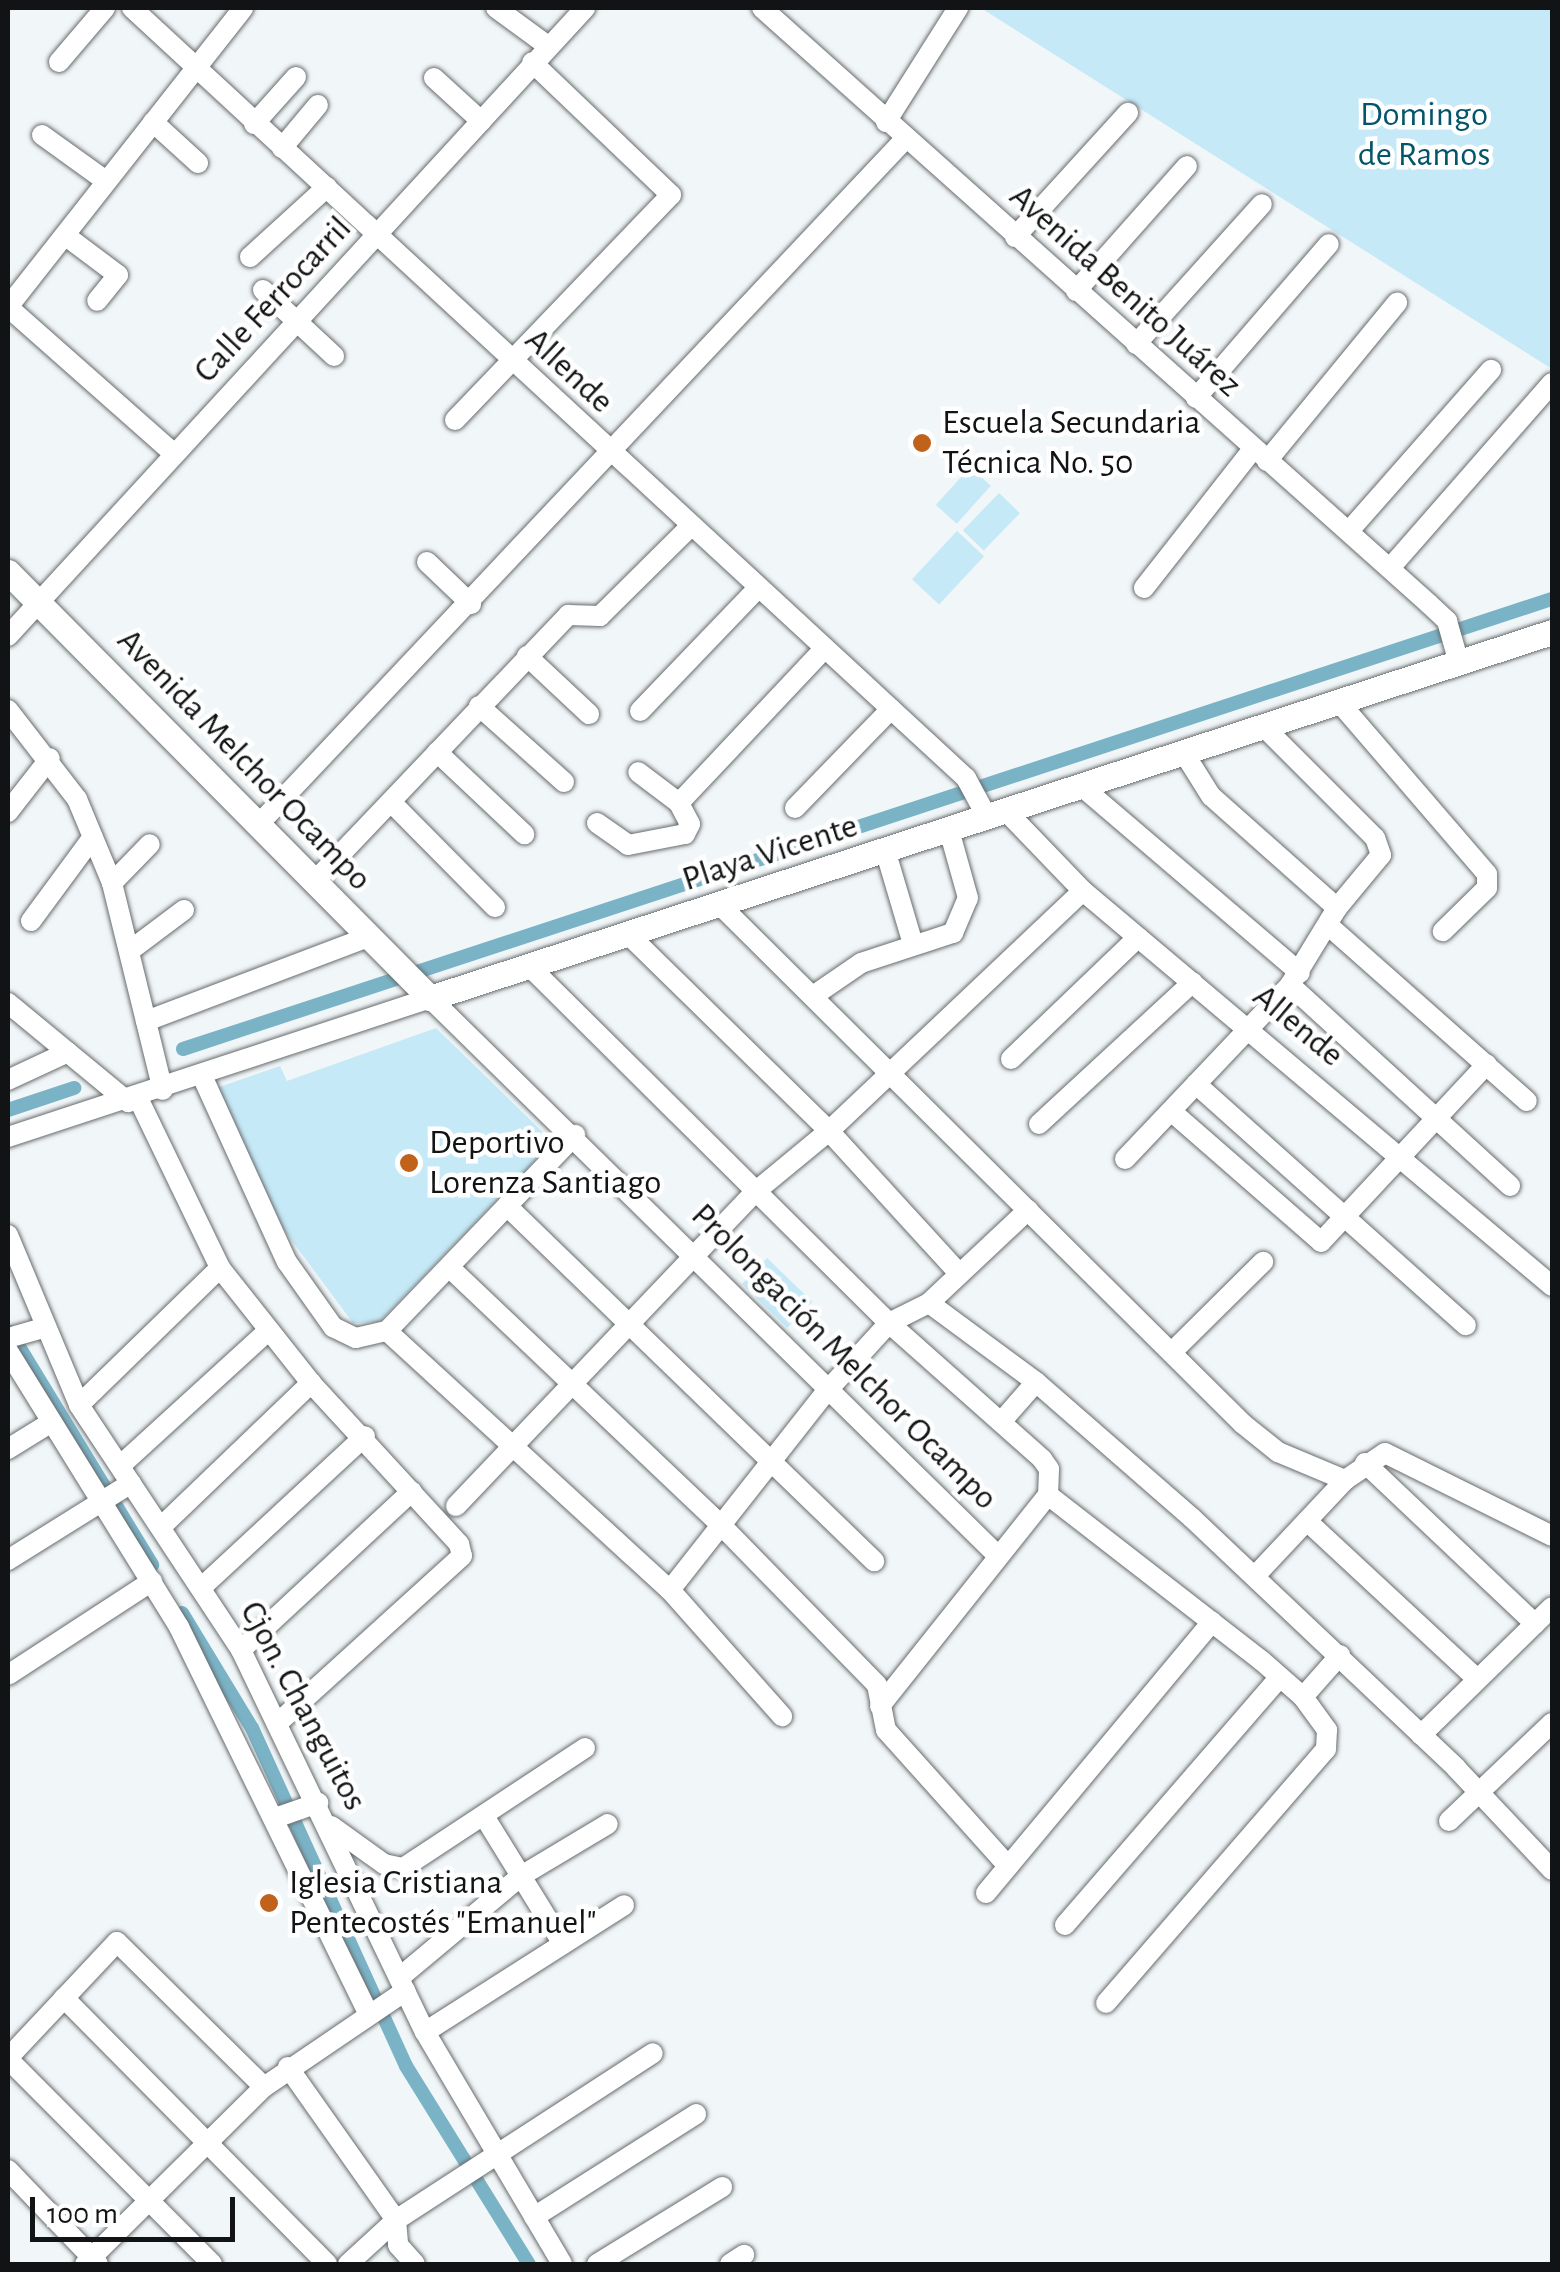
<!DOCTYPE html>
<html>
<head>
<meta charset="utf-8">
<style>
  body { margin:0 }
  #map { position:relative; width:1560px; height:2272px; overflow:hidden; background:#f1f6f8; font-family:"Alegreya Sans",sans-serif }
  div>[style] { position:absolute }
  .green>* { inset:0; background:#c5e9f6; transform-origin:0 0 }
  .canal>* { height:14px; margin:-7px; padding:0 7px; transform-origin:7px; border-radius:7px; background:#7bb3c6 }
  .roads { filter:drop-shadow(0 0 2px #676b6d) drop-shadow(0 0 2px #676b6d) }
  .minor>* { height:20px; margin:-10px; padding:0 10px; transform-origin:10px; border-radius:10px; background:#fff }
  .major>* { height:25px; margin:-12.5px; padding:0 12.5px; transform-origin:12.5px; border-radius:12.5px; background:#fff }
  .dots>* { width:28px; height:28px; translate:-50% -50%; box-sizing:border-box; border:5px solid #fff; border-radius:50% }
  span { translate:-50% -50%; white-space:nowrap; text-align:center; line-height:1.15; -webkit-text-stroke:9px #fff; paint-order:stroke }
  .park-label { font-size:35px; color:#03556a }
  .street-label { font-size:35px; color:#111314 }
  .poi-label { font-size:35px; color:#111314 }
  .left { translate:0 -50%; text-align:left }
  .frame { position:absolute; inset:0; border:10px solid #111314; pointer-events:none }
  .scale { position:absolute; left:30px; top:2197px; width:205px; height:45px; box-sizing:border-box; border:5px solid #111314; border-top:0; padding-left:12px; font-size:30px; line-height:35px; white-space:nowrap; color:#111314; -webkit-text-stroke:8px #fff; paint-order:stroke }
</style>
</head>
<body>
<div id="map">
  <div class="green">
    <i style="clip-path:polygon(981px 8px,1546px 8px,1552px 11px,1552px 369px)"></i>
    <i style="left:970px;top:467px;width:28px;height:51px;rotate:42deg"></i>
    <i style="left:999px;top:493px;width:29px;height:52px;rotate:44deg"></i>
    <i style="left:957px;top:531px;width:37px;height:66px;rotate:43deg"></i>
    <i style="clip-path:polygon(436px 1028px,553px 1142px,379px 1322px,353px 1323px,267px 1207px,214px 1089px,280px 1066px,287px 1081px)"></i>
    <i style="left:767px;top:1258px;width:63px;height:36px;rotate:44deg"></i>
  </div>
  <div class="canal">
    <i style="left:183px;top:1049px;width:1441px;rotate:-18.2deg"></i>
    <i style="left:8px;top:1110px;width:70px;rotate:-18.4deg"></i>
    <i style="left:10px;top:1332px;width:273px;rotate:58.6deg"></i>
    <i style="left:182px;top:1613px;width:135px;rotate:58.7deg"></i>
    <i style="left:252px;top:1728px;width:371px;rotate:65.5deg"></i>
    <i style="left:406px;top:2066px;width:233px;rotate:58.2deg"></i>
  </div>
  <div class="roads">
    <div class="minor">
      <i style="left:132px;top:8px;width:1135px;rotate:42.72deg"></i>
      <i style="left:966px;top:778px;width:44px;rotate:61.7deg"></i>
      <i style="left:496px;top:8px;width:64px;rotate:36.2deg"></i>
      <i style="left:762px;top:8px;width:894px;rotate:41.78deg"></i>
      <i style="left:1429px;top:604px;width:25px;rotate:43deg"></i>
      <i style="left:1447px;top:621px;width:44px;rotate:74.1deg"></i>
      <i style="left:59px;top:62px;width:71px;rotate:-49.6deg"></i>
      <i style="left:434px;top:78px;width:64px;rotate:42.5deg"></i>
      <i style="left:153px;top:122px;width:61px;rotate:42.3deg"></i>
      <i style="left:886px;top:122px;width:135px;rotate:-57.7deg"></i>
      <i style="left:254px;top:124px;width:63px;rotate:-48.2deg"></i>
      <i style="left:42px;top:135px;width:79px;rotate:35.7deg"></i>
      <i style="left:282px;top:148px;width:56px;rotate:-50.1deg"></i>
      <i style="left:66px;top:236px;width:65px;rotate:36.9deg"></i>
      <i style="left:118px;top:275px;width:33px;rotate:129deg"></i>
      <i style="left:1015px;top:237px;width:168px;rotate:-47.7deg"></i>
      <i style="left:250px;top:257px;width:104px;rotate:-42.3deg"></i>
      <i style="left:263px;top:290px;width:97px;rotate:42.9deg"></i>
      <i style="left:1076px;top:291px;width:167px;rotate:-48.4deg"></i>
      <i style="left:8px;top:307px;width:380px;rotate:-51.8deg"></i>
      <i style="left:8px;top:307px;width:222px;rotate:41.5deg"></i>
      <i style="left:1136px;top:344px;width:188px;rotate:-48deg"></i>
      <i style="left:1196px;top:398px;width:203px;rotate:-49.2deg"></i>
      <i style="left:455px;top:420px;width:312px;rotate:-46.2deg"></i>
      <i style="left:671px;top:195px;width:192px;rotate:-136.3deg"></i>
      <i style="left:1267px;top:461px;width:205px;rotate:-50.6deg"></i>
      <i style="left:1349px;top:531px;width:215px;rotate:-48.6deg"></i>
      <i style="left:427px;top:562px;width:61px;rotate:43.7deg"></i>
      <i style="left:1390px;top:568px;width:246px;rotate:-48.8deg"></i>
      <i style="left:1144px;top:588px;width:177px;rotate:-51.9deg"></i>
      <i style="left:8px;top:636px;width:853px;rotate:-47.42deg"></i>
      <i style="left:527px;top:656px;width:85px;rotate:43.1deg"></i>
      <i style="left:1339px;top:702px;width:227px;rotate:49.3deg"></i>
      <i style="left:1487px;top:874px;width:14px;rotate:90deg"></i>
      <i style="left:1487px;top:888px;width:62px;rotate:135.7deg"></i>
      <i style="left:479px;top:706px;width:114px;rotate:41.8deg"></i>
      <i style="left:8px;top:710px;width:113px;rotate:52.2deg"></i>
      <i style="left:77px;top:799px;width:91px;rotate:67.4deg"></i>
      <i style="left:112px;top:883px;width:213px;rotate:76.2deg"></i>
      <i style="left:640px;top:711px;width:170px;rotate:-46.2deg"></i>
      <i style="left:437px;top:752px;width:120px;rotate:43.3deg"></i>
      <i style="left:1184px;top:753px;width:51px;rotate:57.9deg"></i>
      <i style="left:1211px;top:796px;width:169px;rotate:41.6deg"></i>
      <i style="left:1080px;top:785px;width:289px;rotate:40.5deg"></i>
      <i style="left:391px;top:802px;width:148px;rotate:45.3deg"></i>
      <i style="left:679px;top:803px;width:212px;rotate:-46.7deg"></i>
      <i style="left:795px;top:808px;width:138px;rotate:-45.9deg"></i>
      <i style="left:1006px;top:811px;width:111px;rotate:46.1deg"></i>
      <i style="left:1083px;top:891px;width:613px;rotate:40.1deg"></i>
      <i style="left:8px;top:812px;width:68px;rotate:-52.1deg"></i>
      <i style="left:597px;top:823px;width:38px;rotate:35deg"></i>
      <i style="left:628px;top:845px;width:58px;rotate:-10.9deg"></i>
      <i style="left:685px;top:834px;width:11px;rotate:-63deg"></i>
      <i style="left:690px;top:824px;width:24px;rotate:-118deg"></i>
      <i style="left:679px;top:803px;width:51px;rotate:-142.9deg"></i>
      <i style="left:257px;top:826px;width:944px;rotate:-46.67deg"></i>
      <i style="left:886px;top:853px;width:95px;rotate:73.5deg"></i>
      <i style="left:314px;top:882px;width:369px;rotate:-46.4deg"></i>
      <i style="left:568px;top:615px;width:32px;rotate:2deg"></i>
      <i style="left:600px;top:616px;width:127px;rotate:-44.7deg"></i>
      <i style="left:112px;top:883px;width:54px;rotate:-45.7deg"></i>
      <i style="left:720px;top:905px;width:737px;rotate:44.78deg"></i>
      <i style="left:1243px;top:1424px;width:45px;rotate:38.7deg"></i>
      <i style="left:1278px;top:1452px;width:73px;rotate:22.7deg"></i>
      <i style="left:31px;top:921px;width:104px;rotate:-53.6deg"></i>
      <i style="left:1329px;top:926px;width:264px;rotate:41.5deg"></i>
      <i style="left:629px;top:935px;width:280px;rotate:44.4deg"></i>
      <i style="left:829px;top:1131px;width:190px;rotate:47.6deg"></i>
      <i style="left:132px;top:949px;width:65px;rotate:-36.9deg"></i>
      <i style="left:530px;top:967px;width:506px;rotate:44.76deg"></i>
      <i style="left:889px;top:1323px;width:205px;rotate:41.6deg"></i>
      <i style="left:1042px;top:1459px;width:12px;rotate:55deg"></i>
      <i style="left:1049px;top:1469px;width:26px;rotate:92deg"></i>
      <i style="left:1048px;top:1495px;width:271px;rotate:37.8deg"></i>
      <i style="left:1262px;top:1661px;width:55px;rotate:41.3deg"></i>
      <i style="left:1303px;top:1697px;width:41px;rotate:54deg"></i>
      <i style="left:1327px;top:1730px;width:19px;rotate:93deg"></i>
      <i style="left:1326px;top:1749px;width:336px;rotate:130.9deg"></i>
      <i style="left:1290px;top:985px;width:298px;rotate:42.4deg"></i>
      <i style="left:813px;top:996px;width:58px;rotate:-34.5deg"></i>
      <i style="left:861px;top:963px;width:97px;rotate:-18.1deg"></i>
      <i style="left:953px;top:933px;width:38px;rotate:-67deg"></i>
      <i style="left:968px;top:898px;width:71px;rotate:-105.6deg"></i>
      <i style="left:430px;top:998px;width:793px;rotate:44.49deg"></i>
      <i style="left:8px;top:1003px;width:156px;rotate:39.5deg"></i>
      <i style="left:146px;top:1021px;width:237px;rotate:-20.7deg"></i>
      <i style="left:1011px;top:1059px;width:176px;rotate:-43.8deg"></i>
      <i style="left:203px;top:1078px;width:202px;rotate:65.5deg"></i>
      <i style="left:287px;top:1262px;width:80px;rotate:54.7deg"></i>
      <i style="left:333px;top:1327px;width:25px;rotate:26deg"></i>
      <i style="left:356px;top:1338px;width:32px;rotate:-13deg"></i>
      <i style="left:387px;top:1331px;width:272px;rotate:-46.2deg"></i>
      <i style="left:8px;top:1080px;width:66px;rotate:-25deg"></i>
      <i style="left:1196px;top:1084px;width:362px;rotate:41.8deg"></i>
      <i style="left:138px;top:1098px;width:189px;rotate:64.2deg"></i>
      <i style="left:220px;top:1268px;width:147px;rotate:51.6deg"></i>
      <i style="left:311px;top:1383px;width:219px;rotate:47.4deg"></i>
      <i style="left:459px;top:1544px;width:12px;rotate:76deg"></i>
      <i style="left:462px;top:1556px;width:247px;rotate:137.8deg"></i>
      <i style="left:1171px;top:1111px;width:199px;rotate:41.1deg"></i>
      <i style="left:1321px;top:1242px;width:243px;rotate:-47deg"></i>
      <i style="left:1039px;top:1124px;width:209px;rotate:-42.7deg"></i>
      <i style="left:8px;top:1137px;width:444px;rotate:-18.2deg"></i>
      <i style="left:1125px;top:1159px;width:240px;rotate:-46.5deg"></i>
      <i style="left:1290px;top:985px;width:90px;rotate:-58.6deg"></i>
      <i style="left:1337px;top:908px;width:69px;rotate:-50.3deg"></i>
      <i style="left:1381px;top:855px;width:18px;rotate:-109deg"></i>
      <i style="left:1375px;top:838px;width:158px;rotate:-135deg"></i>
      <i style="left:507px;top:1206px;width:511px;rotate:44.05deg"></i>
      <i style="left:8px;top:1235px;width:184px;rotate:67.3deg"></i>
      <i style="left:79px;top:1405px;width:294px;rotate:56.5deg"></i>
      <i style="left:241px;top:1650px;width:424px;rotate:64.3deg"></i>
      <i style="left:425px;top:2032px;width:269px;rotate:59.4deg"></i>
      <i style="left:449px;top:1267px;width:373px;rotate:43.5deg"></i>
      <i style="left:720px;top:1524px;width:225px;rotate:45.7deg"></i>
      <i style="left:877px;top:1685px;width:46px;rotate:78.7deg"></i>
      <i style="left:886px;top:1730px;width:183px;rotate:48.1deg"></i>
      <i style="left:929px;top:1303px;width:133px;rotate:36.4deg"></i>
      <i style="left:1036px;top:1382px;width:207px;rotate:41.1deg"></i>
      <i style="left:1192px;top:1518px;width:364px;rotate:43.4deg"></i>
      <i style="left:1456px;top:1768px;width:140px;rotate:46.7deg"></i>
      <i style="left:387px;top:1331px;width:384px;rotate:42.5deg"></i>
      <i style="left:670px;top:1590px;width:169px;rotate:48.4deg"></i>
      <i style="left:8px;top:1338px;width:36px;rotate:-16deg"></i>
      <i style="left:8px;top:1351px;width:325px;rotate:58.2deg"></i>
      <i style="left:179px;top:1627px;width:431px;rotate:63.9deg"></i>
      <i style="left:1173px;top:1351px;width:127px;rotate:-44.7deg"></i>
      <i style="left:79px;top:1405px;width:197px;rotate:-44.2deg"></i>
      <i style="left:1001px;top:1422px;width:53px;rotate:-48.8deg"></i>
      <i style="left:8px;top:1449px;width:49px;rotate:-31.8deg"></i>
      <i style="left:1365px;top:1463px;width:234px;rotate:43.4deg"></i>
      <i style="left:121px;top:1465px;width:199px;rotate:-42.4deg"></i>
      <i style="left:456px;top:1506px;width:434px;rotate:-46.4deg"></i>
      <i style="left:755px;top:1192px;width:96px;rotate:-39.5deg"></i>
      <i style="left:829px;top:1131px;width:349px;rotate:-43.4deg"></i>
      <i style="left:1307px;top:1521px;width:232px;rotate:42.9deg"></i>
      <i style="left:162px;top:1526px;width:207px;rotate:-43.8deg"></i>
      <i style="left:8px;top:1560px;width:145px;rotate:-32deg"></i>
      <i style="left:1255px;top:1576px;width:132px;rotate:-46.8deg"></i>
      <i style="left:1345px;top:1480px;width:48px;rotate:-34deg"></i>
      <i style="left:1385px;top:1453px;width:186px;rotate:26.4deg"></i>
      <i style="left:202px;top:1587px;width:222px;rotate:-42.8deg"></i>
      <i style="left:670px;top:1590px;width:252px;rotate:-51.8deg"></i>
      <i style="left:826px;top:1392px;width:93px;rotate:-47.6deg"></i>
      <i style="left:889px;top:1323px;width:45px;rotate:-26.6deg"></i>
      <i style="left:929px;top:1303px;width:136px;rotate:-43.2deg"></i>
      <i style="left:241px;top:1650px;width:233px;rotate:-42.9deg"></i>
      <i style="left:8px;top:1675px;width:172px;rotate:-33.1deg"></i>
      <i style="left:1303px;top:1697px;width:56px;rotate:-48.6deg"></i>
      <i style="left:880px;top:1706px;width:270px;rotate:-51.5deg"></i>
      <i style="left:1421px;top:1735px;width:183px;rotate:-44.3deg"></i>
      <i style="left:275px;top:1818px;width:46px;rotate:-19.2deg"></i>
      <i style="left:1449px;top:1821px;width:142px;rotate:-43.6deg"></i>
      <i style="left:331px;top:1826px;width:65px;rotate:35.6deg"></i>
      <i style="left:384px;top:1864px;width:19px;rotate:12deg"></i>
      <i style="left:403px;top:1868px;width:218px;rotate:-33.4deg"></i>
      <i style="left:986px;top:1893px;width:353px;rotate:-50.2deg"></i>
      <i style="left:1065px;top:1925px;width:328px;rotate:-49.1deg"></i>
      <i style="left:563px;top:1944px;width:80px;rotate:-121.7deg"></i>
      <i style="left:521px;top:1876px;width:101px;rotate:-30.9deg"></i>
      <i style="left:399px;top:1978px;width:159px;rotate:-39.9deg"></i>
      <i style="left:521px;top:1876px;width:70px;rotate:-121.7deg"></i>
      <i style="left:64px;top:1998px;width:374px;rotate:45.3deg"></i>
      <i style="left:425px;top:2032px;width:236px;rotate:-32.5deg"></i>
      <i style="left:8px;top:2058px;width:159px;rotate:-46.8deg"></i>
      <i style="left:117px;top:1942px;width:206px;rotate:44.6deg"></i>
      <i style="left:8px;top:2059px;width:289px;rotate:45.1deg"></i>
      <i style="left:288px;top:2067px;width:187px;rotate:54.8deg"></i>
      <i style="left:396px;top:2220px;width:25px;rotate:85deg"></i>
      <i style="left:398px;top:2245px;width:25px;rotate:48deg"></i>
      <i style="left:8px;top:2170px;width:130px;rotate:46.2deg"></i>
      <i style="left:534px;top:2217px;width:192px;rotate:-32.4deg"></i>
      <i style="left:85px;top:2264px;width:252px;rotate:-44.7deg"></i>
      <i style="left:264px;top:2087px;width:171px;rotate:-34.2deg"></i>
      <i style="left:348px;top:2264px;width:65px;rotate:-42.5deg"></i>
      <i style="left:396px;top:2220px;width:306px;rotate:-33deg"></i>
      <i style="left:597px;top:2264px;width:147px;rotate:-31.6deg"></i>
      <i style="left:730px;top:2264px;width:17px;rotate:-33deg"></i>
    </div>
    <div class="major">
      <i style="left:8px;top:572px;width:600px;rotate:45.27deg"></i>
      <i style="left:430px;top:998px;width:1180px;rotate:-18.07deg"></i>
    </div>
  </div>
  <div class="dots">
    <i style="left:922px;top:443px;background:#c0611c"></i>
    <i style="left:409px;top:1163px;background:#c0611c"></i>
    <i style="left:269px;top:1903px;background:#c0611c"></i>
  </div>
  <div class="park-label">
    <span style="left:1424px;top:135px">Domingo<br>de Ramos</span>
  </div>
  <div class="street-label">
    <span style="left:1125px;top:291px;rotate:42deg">Avenida Benito Juárez</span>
    <span style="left:273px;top:300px;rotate:-47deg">Calle Ferrocarril</span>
    <span style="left:569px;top:371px;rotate:43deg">Allende</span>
    <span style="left:244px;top:760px;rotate:46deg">Avenida Melchor Ocampo</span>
    <span style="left:770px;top:853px;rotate:-18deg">Playa Vicente</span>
    <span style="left:1298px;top:1026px;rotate:40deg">Allende</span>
    <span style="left:844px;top:1357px;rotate:45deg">Prolongación Melchor Ocampo</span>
    <span style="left:303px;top:1706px;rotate:62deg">Cjon. Changuitos</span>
  </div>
  <div class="poi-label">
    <span class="left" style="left:942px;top:443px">Escuela Secundaria<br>Técnica No. 50</span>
    <span class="left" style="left:429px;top:1163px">Deportivo<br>Lorenza Santiago</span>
    <span class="left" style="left:289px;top:1903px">Iglesia Cristiana<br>Pentecostés "Emanuel"</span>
  </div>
  <div class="frame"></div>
  <div class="scale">100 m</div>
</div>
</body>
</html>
